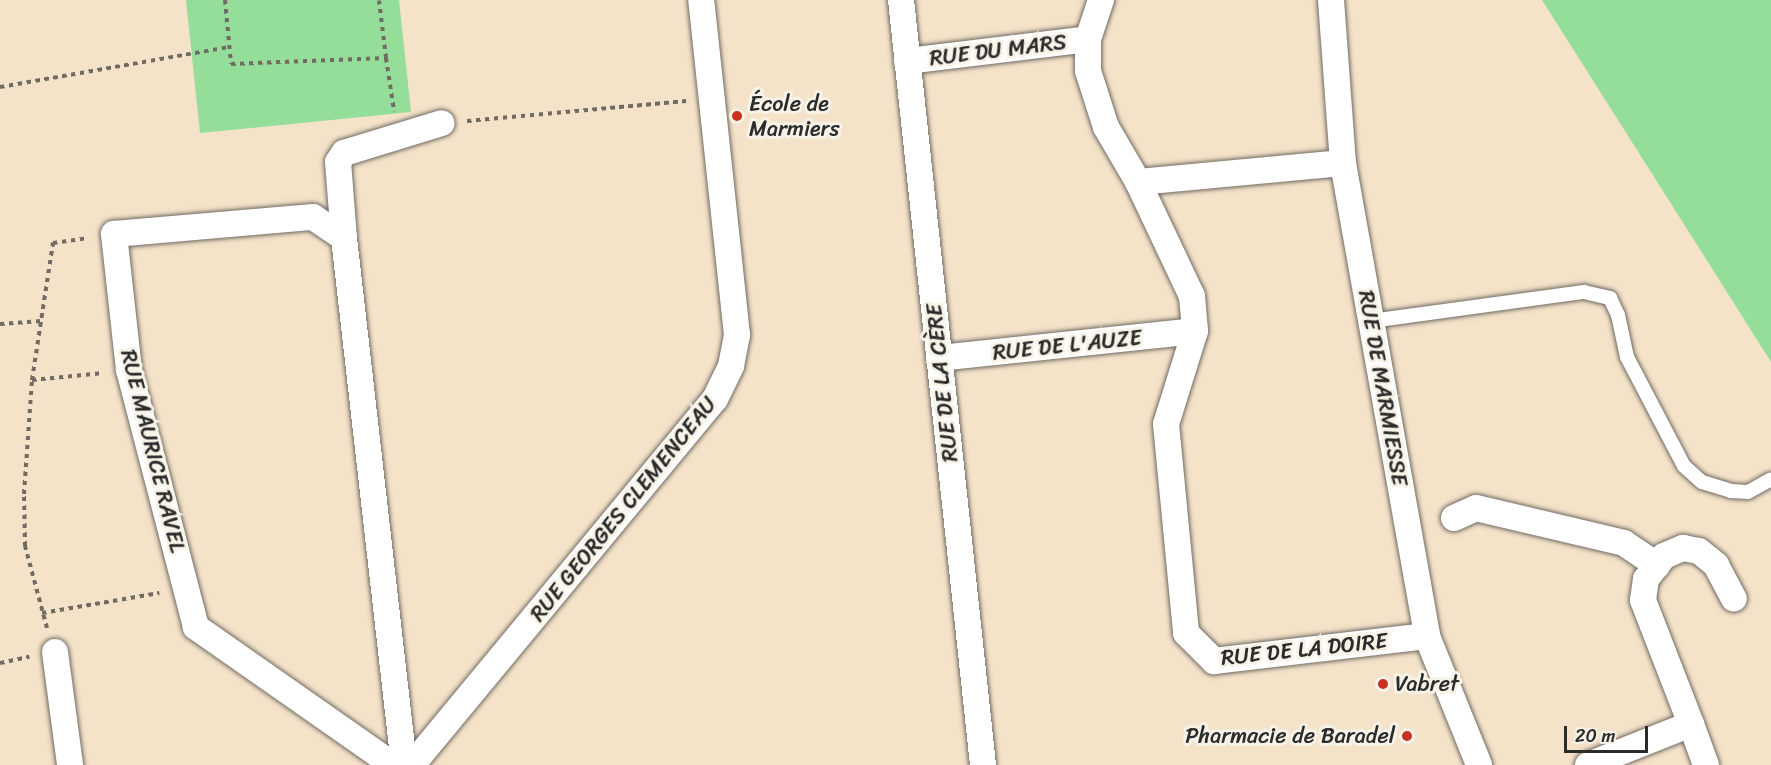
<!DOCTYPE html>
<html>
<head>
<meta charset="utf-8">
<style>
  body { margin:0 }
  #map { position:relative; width:1771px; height:765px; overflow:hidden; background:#f4e2c9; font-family:Sriracha,sans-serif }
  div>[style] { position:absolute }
  .green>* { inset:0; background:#95de99 }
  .path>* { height:4px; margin-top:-2px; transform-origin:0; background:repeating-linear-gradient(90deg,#716b62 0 4.5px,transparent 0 9px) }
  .roads { filter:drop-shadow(0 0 2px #716b62) drop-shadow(0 0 2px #716b62) }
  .service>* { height:14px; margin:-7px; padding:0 7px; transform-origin:7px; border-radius:7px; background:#fff }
  .minor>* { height:26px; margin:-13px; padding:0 13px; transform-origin:13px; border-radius:13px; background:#fff }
  .dots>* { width:16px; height:16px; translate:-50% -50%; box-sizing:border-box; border:3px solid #f7f3e8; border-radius:50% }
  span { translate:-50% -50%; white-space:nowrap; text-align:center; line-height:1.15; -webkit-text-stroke:6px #f7f3e8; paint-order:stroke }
  .street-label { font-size:22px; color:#2b2b2b }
  .poi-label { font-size:22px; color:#2b2b2b }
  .left { translate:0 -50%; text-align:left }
  .right { translate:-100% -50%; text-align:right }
  .scale { position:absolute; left:1564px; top:726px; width:84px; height:27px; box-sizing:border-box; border:3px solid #2b2b2b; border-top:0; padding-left:8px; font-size:18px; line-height:21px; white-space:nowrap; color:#2b2b2b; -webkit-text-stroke:4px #f7f3e8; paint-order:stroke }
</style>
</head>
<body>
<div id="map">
  <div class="green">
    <i style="clip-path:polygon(186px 0,399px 0,411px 112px,200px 133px)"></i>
    <i style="clip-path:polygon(1542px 0,1771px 0,1771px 362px,1694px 240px)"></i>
  </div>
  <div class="path">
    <i style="left:225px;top:0;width:64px;rotate:84.6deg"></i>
    <i style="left:231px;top:64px;width:155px;rotate:-2.2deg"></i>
    <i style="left:386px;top:58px;width:58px;rotate:-96.9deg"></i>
    <i style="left:386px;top:58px;width:54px;rotate:81.4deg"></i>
    <i style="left:0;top:87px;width:232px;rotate:-9.9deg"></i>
    <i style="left:467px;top:121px;width:220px;rotate:-5.2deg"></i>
    <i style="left:0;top:324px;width:41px;rotate:-4.2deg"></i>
    <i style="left:32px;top:380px;width:139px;rotate:-81.3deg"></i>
    <i style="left:53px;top:243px;width:35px;rotate:-8deg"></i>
    <i style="left:42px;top:613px;width:119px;rotate:-9.7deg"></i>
    <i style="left:47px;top:628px;width:85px;rotate:-105deg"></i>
    <i style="left:25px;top:546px;width:52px;rotate:-91.1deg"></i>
    <i style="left:24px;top:494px;width:114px;rotate:-86deg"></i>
    <i style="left:32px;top:380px;width:72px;rotate:-5.6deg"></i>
    <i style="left:0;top:663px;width:30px;rotate:-12deg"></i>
  </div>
  <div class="roads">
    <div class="service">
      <i style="left:1371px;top:321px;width:215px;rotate:-7.8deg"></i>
      <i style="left:1584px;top:292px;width:27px;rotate:13deg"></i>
      <i style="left:1610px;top:298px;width:19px;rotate:65deg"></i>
      <i style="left:1618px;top:315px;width:43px;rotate:77.9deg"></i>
      <i style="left:1627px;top:357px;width:123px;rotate:62.4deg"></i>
      <i style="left:1684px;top:466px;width:24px;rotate:42deg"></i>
      <i style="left:1702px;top:482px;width:30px;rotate:17deg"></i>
      <i style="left:1731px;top:491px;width:17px;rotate:3deg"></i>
      <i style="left:1748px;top:492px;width:26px;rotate:-29deg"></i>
    </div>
    <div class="minor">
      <i style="left:901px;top:0;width:769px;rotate:83.88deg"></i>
      <i style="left:1101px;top:0;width:41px;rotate:108.4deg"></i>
      <i style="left:1088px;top:39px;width:32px;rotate:90deg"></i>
      <i style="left:1088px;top:71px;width:59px;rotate:72.2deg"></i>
      <i style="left:1106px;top:127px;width:64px;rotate:59.8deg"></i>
      <i style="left:1138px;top:182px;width:126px;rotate:64.7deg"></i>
      <i style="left:1192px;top:296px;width:35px;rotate:85deg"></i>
      <i style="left:1195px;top:331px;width:97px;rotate:107.3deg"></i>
      <i style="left:1166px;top:424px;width:210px;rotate:84.5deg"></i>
      <i style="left:1186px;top:633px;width:40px;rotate:45deg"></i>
      <i style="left:1214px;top:661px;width:214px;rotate:-6.7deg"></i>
      <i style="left:1331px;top:0;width:163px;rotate:85.8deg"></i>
      <i style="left:1343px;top:163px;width:480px;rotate:79.9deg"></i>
      <i style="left:1427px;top:636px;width:139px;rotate:68deg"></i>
      <i style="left:907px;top:61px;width:182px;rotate:-6.9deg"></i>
      <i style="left:1138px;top:182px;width:206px;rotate:-5.3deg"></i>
      <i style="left:344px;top:238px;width:76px;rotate:-94.5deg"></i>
      <i style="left:338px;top:162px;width:11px;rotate:-56deg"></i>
      <i style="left:344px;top:153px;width:102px;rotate:-17deg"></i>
      <i style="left:939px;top:358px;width:257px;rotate:-6deg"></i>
      <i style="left:1454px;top:518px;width:24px;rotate:-24deg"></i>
      <i style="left:1476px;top:508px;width:152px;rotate:13.3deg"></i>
      <i style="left:1624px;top:543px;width:40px;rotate:34deg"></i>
      <i style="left:55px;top:652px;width:114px;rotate:82.4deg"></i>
      <i style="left:1691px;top:724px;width:44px;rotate:69.9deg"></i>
      <i style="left:393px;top:765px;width:241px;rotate:-145deg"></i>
      <i style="left:196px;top:627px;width:266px;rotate:-104.6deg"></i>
      <i style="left:129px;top:370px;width:137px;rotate:-96.3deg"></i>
      <i style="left:114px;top:234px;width:200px;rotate:-4.9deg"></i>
      <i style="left:313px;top:217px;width:37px;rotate:34deg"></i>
      <i style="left:344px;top:238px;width:530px;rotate:83.5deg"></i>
      <i style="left:412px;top:765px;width:475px;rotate:-50.4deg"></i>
      <i style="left:715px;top:399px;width:37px;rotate:-64deg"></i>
      <i style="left:731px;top:366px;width:32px;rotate:-79deg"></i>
      <i style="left:737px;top:335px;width:337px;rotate:-96.1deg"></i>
      <i style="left:1588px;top:765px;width:111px;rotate:-21.7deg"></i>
      <i style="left:1691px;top:724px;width:133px;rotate:-111.2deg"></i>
      <i style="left:1643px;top:600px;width:21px;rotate:-82deg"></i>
      <i style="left:1646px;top:579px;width:29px;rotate:-52deg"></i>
      <i style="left:1664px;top:556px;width:21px;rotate:-23deg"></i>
      <i style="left:1683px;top:548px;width:16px;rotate:11deg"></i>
      <i style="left:1699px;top:551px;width:22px;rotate:39deg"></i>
      <i style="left:1716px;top:565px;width:38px;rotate:62deg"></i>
    </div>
  </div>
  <div class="dots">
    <i style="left:737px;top:116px;background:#c8321e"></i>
    <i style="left:1383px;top:684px;background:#c8321e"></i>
    <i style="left:1407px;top:736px;background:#c8321e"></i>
  </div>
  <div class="street-label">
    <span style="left:998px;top:50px;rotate:-7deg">RUE DU MARS</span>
    <span style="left:1067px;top:345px;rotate:-6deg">RUE DE L'AUZE</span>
    <span style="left:942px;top:383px;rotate:-96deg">RUE DE LA CÈRE</span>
    <span style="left:1383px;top:388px;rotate:80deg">RUE DE MARMIESSE</span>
    <span style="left:153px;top:451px;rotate:76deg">RUE MAURICE RAVEL</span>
    <span style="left:623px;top:509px;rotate:-51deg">RUE GEORGES CLEMENCEAU</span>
    <span style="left:1304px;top:649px;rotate:-6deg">RUE DE LA DOIRE</span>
  </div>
  <div class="poi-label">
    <span class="left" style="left:749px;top:116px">École de<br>Marmiers</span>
    <span class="left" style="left:1395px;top:684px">Vabret</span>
    <span class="right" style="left:1395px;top:736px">Pharmacie de Baradel</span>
  </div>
  <div class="scale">20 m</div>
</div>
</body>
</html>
